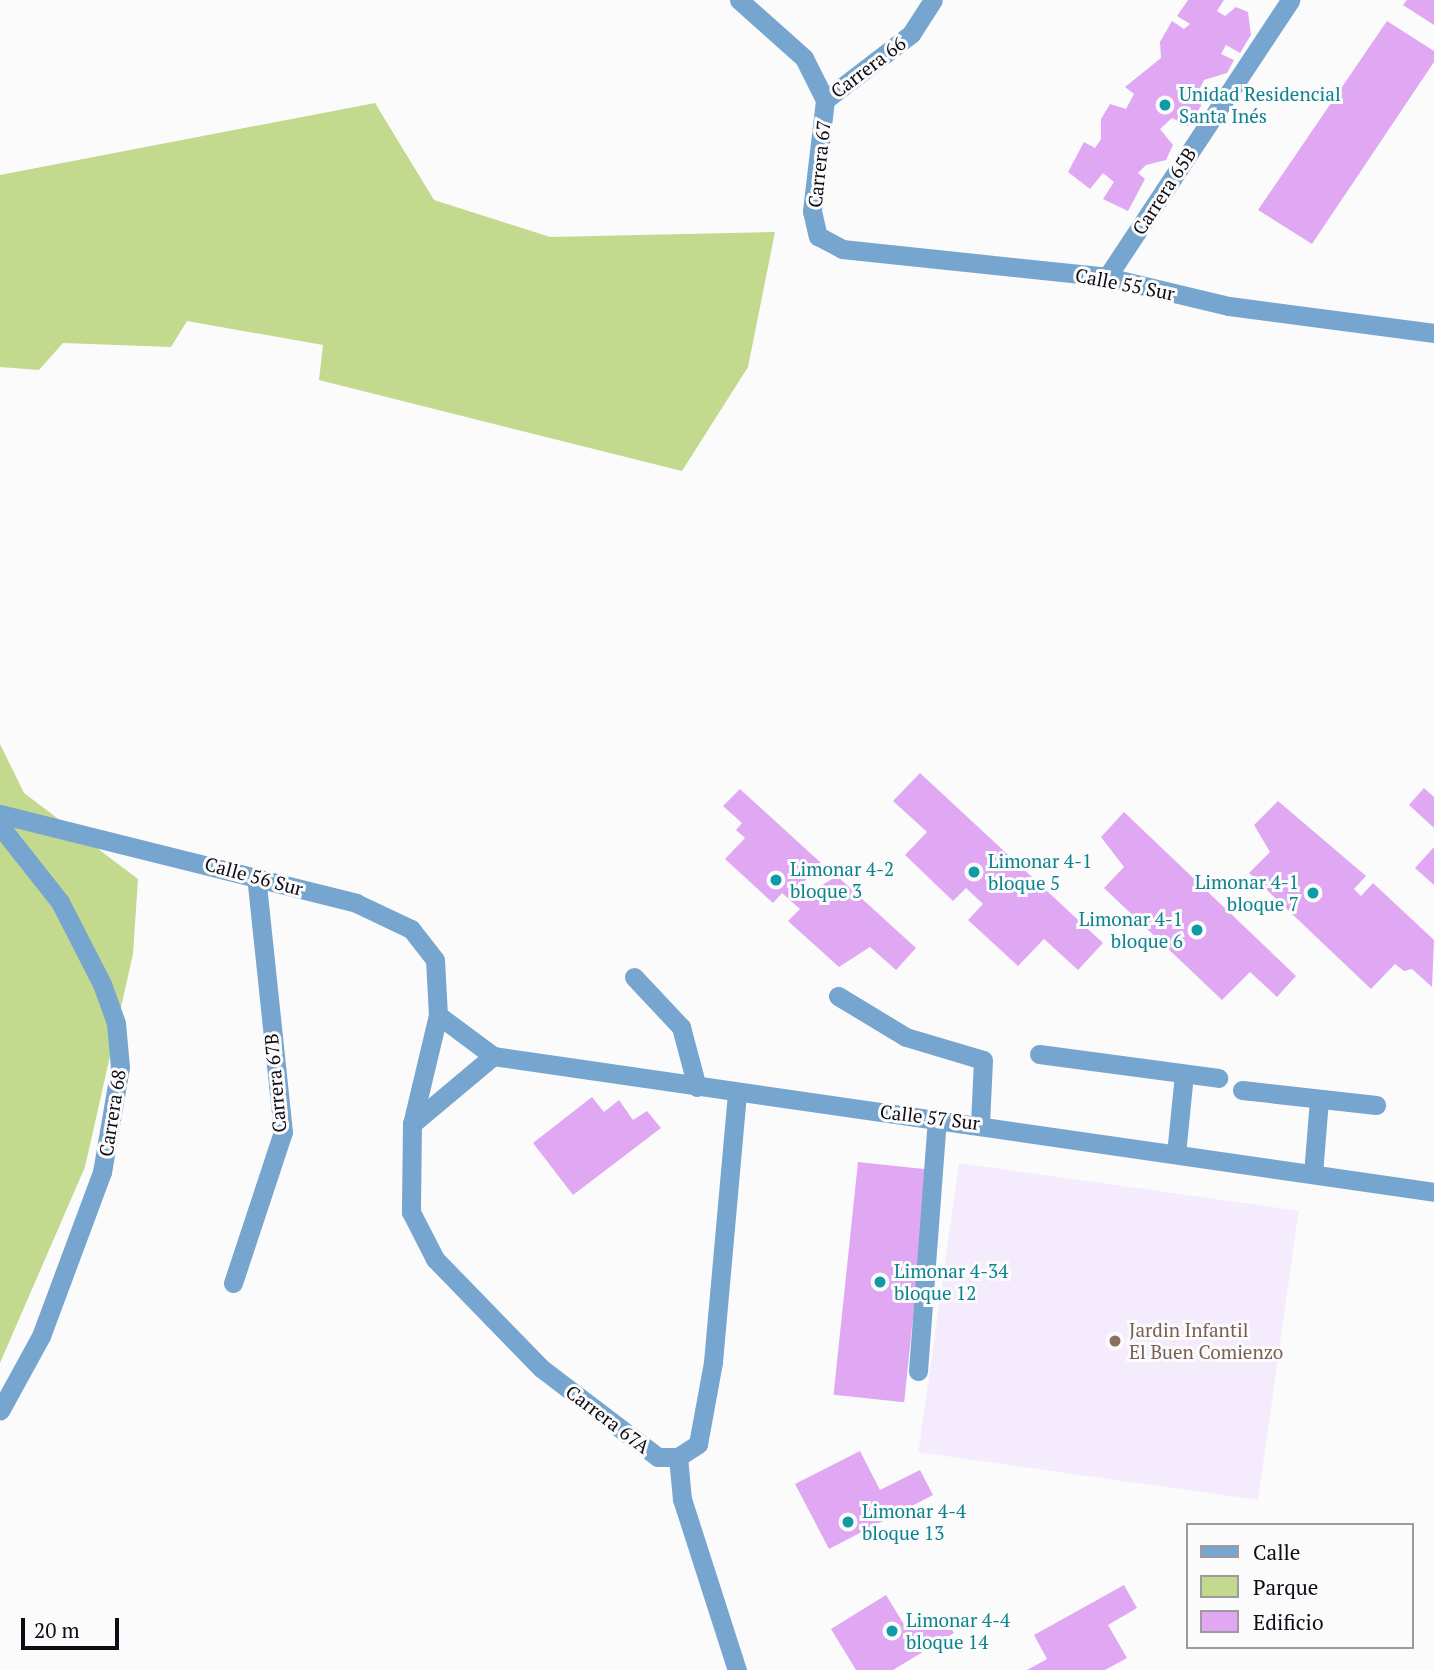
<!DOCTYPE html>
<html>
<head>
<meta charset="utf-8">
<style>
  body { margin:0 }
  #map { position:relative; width:1434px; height:1670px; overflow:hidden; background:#fbfbfb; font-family:"PT Serif",serif }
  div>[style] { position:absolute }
  .built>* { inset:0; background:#f4ecfc; transform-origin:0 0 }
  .green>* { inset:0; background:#c2d98e }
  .building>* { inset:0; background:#e0a8f2; transform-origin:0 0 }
  .service>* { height:19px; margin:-9.5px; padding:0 9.5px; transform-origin:9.5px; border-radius:9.5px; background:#76a5cf }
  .minor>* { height:19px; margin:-9.5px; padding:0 9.5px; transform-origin:9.5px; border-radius:9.5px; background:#76a5cf }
  .tertiary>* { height:19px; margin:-9.5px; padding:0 9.5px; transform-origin:9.5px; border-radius:9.5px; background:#76a5cf }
  .dots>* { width:19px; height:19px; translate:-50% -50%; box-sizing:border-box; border:4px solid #fbfbfb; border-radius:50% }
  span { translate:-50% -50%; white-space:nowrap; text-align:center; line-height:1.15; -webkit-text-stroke:6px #fbfbfb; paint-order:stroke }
  .street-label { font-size:19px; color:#0f0a14 }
  .culture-label { font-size:19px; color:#0d838f }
  .left { translate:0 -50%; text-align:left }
  .right { translate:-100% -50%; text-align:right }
  .education-label { font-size:19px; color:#785e54 }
  .legend { position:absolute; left:1186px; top:1523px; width:228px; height:126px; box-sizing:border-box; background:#fbfbfb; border:2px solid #9d9b9f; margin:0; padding:9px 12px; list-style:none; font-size:21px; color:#0f0a14 }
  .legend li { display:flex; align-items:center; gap:14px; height:35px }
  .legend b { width:35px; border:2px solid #9d9b9f }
  .scale { position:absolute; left:21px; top:1618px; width:98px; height:32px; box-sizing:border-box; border:4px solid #0f0a14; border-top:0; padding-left:9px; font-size:21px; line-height:24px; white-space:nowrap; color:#0f0a14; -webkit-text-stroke:5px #fbfbfb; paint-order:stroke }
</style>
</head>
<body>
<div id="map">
  <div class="built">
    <i style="left:959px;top:1163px;width:343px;height:292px;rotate:8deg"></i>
  </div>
  <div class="green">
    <i style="clip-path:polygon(375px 103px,434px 200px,550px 237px,775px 232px,748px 367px,682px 471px,319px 380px,323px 345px,187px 321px,171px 347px,63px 343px,39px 370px,0 367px,0 175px)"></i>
    <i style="clip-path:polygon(0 744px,24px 793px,138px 879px,133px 954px,85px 1167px,0 1363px)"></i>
  </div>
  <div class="building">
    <i style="clip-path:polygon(1188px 0,1224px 0,1217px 11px,1225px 16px,1236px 7px,1248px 12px,1251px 35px,1240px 53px,1226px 45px,1221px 54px,1234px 60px,1227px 73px,1204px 80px,1198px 92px,1201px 106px,1188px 126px,1172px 118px,1160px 129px,1173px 145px,1166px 160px,1146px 165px,1138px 173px,1145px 179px,1128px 211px,1103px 199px,1114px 182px,1103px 173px,1090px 189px,1068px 172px,1084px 142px,1095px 148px,1101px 139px,1101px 119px,1110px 104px,1126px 109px,1134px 94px,1125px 87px,1161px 58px,1160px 42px,1172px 21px,1184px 29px,1190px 24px,1177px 16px)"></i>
    <i style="clip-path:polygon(1407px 0,1434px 0,1434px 25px,1403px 5px)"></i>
    <i style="clip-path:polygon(1387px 21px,1434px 51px,1434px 62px,1312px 244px,1258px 210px)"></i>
    <i style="clip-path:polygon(920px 773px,1103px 943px,1078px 970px,1044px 939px,1018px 966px,968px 920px,983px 904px,966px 888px,953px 901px,905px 855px,927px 832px,893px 801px)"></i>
    <i style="clip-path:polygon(1424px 788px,1434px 797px,1434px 828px,1409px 805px)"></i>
    <i style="clip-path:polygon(740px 789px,821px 863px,801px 885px,806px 895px,837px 876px,916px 948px,896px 970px,870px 947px,839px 967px,788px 921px,800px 909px,782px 893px,773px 903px,725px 859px,745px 838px,736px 830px,742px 823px,723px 806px)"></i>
    <i style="clip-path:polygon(1278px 801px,1366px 876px,1354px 889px,1361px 896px,1373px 883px,1434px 940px,1432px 987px,1412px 969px,1404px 971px,1395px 964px,1371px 989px,1249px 873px,1270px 852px,1254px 825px)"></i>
    <i style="clip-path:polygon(1124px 812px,1296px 976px,1277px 997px,1250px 972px,1222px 1000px,1104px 888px,1124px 867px,1101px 837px)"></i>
    <i style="clip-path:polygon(1434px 847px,1434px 885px,1415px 868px)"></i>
    <i style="clip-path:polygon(592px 1097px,604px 1112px,619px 1100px,633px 1120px,647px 1111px,661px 1128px,573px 1195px,533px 1143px)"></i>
    <i style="left:858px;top:1162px;width:71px;height:234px;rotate:6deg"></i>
    <i style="clip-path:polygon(860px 1451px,880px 1490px,920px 1470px,933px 1495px,829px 1549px,795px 1484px)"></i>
    <i style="clip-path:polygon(1124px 1585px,1137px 1608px,1108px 1625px,1127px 1658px,1105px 1670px,1027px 1670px,1047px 1659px,1034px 1635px)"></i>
    <i style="clip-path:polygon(886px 1595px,905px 1626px,944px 1616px,954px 1633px,893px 1670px,856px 1670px,831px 1629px)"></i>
  </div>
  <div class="service">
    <i style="left:634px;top:977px;width:69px;rotate:46.8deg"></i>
    <i style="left:681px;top:1027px;width:62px;rotate:75.1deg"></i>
    <i style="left:838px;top:996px;width:79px;rotate:31.1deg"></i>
    <i style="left:906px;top:1037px;width:80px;rotate:16.6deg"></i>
    <i style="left:983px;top:1060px;width:63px;rotate:92.7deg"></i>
    <i style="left:1039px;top:1054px;width:181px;rotate:7.6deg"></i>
    <i style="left:1242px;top:1090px;width:135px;rotate:6.4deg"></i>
    <i style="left:1176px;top:1154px;width:80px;rotate:-84.3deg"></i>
    <i style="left:1313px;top:1174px;width:74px;rotate:-85.4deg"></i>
    <i style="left:918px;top:1371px;width:254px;rotate:-85.7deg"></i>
  </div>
  <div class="minor">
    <i style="left:739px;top:0;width:87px;rotate:41.7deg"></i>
    <i style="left:804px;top:58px;width:47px;rotate:63.4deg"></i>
    <i style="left:825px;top:100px;width:112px;rotate:96.7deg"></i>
    <i style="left:812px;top:211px;width:26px;rotate:77deg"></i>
    <i style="left:818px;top:236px;width:27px;rotate:28deg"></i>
    <i style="left:842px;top:249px;width:266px;rotate:6deg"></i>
    <i style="left:1107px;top:277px;width:125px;rotate:13.4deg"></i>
    <i style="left:1229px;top:306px;width:207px;rotate:7.5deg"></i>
    <i style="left:825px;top:100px;width:108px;rotate:-37.5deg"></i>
    <i style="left:911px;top:34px;width:40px;rotate:-57.1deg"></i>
    <i style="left:1107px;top:277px;width:332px;rotate:-56.5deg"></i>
    <i style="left:0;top:814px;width:367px;rotate:14deg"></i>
    <i style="left:356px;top:903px;width:61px;rotate:25.3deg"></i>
    <i style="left:411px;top:929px;width:39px;rotate:52deg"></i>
    <i style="left:435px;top:960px;width:55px;rotate:86.9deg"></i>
    <i style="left:438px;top:1015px;width:112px;rotate:103.4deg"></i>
    <i style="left:412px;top:1124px;width:88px;rotate:90.7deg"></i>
    <i style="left:411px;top:1212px;width:53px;rotate:62.9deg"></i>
    <i style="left:435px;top:1259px;width:152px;rotate:45.8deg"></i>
    <i style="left:541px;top:1368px;width:147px;rotate:37.3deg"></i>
    <i style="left:658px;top:1457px;width:20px"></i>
    <i style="left:678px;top:1457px;width:24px;rotate:-33deg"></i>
    <i style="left:698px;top:1444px;width:83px;rotate:-79.6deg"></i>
    <i style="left:713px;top:1362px;width:271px;rotate:-84.9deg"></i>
    <i style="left:438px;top:1015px;width:69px;rotate:36.7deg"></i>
    <i style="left:493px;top:1056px;width:951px;rotate:8.22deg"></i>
    <i style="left:412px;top:1124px;width:106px;rotate:-40deg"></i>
    <i style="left:233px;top:1283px;width:159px;rotate:-71.7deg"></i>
    <i style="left:283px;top:1132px;width:256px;rotate:-96deg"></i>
    <i style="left:678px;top:1457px;width:42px;rotate:84.6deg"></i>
    <i style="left:682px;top:1499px;width:180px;rotate:72.2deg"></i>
  </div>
  <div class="tertiary">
    <i style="left:0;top:826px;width:97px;rotate:51.7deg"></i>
    <i style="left:60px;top:902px;width:92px;rotate:62.9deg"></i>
    <i style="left:102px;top:984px;width:41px;rotate:70.3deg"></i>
    <i style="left:116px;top:1023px;width:44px;rotate:84.8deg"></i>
    <i style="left:120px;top:1067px;width:107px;rotate:99.7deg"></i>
    <i style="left:102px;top:1172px;width:175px;rotate:110.4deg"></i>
    <i style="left:41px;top:1336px;width:85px;rotate:118.7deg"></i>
  </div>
  <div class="dots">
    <i style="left:1165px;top:105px;background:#0f9aa8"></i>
    <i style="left:974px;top:872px;background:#0f9aa8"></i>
    <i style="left:776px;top:880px;background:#0f9aa8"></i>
    <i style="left:1313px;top:893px;background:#0f9aa8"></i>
    <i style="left:1197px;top:930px;background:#0f9aa8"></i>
    <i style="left:880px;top:1282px;background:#0f9aa8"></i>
    <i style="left:1115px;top:1341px;background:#8d6e63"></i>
    <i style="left:848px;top:1522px;background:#0f9aa8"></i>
    <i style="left:892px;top:1631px;background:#0f9aa8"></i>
  </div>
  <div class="street-label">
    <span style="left:868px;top:67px;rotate:-37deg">Carrera 66</span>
    <span style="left:819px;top:164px;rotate:-84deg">Carrera 67</span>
    <span style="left:1164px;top:191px;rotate:-57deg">Carrera 65B</span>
    <span style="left:1125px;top:284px;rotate:11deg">Calle 55 Sur</span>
    <span style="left:254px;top:876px;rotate:15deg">Calle 56 Sur</span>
    <span style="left:275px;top:1083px;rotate:-95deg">Carrera 67B</span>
    <span style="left:112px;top:1113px;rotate:-81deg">Carrera 68</span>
    <span style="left:930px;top:1117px;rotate:7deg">Calle 57 Sur</span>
    <span style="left:608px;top:1419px;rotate:37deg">Carrera 67A</span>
  </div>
  <div class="culture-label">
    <span class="left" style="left:1179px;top:105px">Unidad Residencial<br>Santa Inés</span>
    <span class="left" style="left:988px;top:872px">Limonar 4-1<br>bloque 5</span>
    <span class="left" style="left:790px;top:880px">Limonar 4-2<br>bloque 3</span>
    <span class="right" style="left:1299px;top:893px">Limonar 4-1<br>bloque 7</span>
    <span class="right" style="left:1183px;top:930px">Limonar 4-1<br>bloque 6</span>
    <span class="left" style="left:894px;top:1282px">Limonar 4-34<br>bloque 12</span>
    <span class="left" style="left:862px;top:1522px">Limonar 4-4<br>bloque 13</span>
    <span class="left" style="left:906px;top:1631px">Limonar 4-4<br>bloque 14</span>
  </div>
  <div class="education-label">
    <span class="left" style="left:1129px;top:1341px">Jardin Infantil<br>El Buen Comienzo</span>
  </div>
  <ul class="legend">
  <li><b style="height:9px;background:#76a5cf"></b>Calle</li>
  <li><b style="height:19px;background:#c2d98e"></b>Parque</li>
  <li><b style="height:19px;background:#e0a8f2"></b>Edificio</li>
  </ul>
  <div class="scale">20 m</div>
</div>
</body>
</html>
